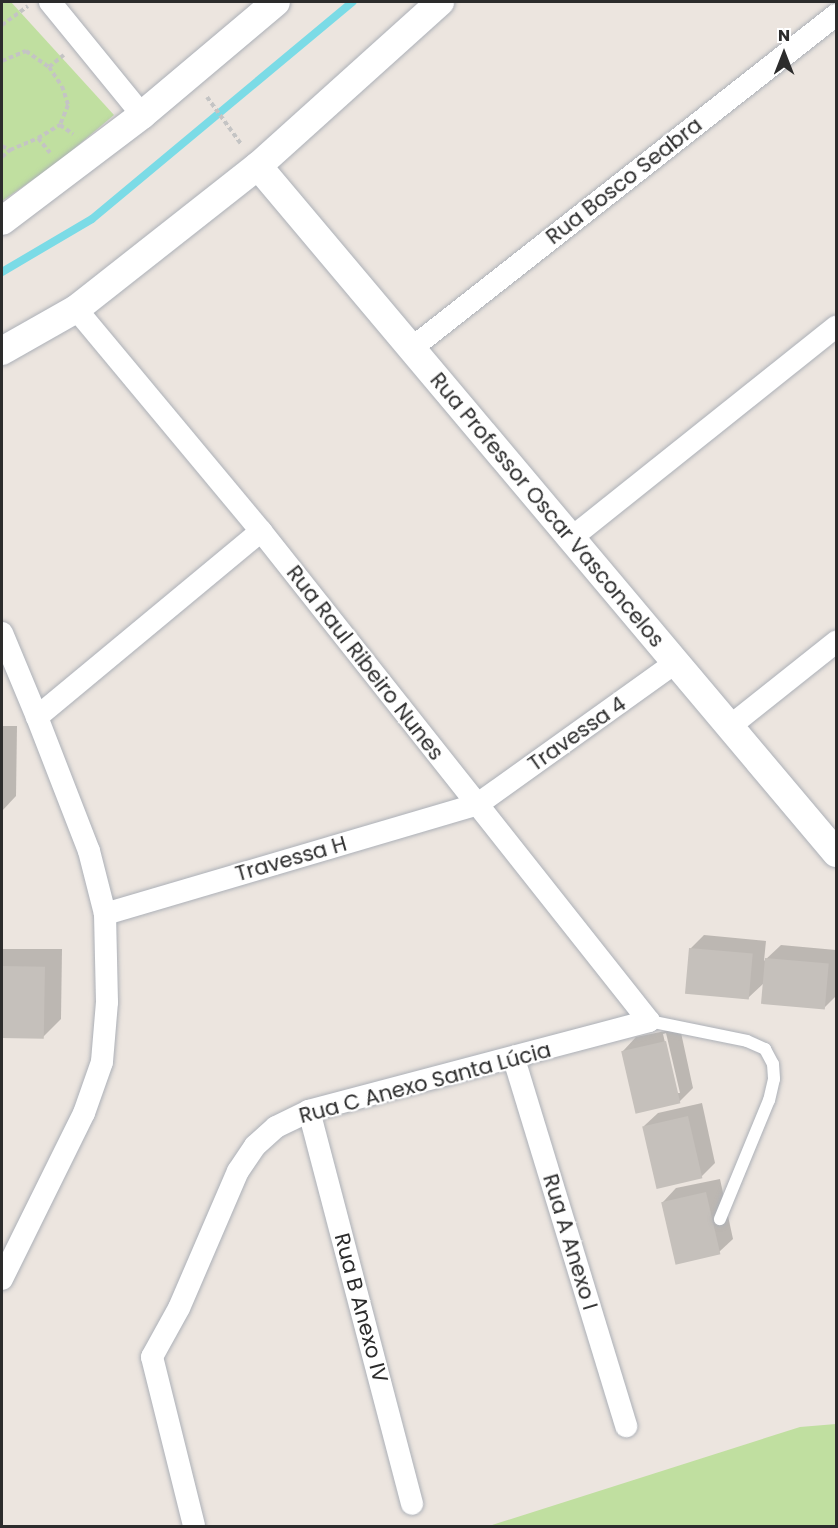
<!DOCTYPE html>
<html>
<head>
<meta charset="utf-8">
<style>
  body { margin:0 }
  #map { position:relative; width:838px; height:1528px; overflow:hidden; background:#ece5df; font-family:Poppins,sans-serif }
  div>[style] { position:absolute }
  .green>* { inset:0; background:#c0dfa0 }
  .shadow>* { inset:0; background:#0003 }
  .stream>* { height:8px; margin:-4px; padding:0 4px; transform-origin:4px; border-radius:4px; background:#7bdbe6 }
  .building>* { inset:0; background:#c5c0bb; transform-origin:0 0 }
  .path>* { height:4px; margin-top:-2px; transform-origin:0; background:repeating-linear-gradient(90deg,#c4c4c4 0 4.5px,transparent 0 7.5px) }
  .roads { filter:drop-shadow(0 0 2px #acb0b7) drop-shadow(0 0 2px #acb0b7) }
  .service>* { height:12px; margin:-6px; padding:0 6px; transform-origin:6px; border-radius:6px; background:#fff }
  .minor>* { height:22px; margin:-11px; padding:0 11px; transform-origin:11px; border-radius:11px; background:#fff }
  .tertiary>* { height:28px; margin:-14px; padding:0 14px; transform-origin:14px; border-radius:14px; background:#fff }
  span { translate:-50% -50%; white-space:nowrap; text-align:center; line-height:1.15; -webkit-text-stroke:4.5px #fff; paint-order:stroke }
  .street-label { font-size:21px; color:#2c2c2c }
  .frame { position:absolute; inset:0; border:3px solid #2c2c2c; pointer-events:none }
  .north { position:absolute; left:754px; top:24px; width:60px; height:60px; -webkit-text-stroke:4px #fff; paint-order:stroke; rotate:0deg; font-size:16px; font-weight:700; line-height:24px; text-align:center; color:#2c2c2c }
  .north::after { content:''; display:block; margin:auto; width:21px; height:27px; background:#2c2c2c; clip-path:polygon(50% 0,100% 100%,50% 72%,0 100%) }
</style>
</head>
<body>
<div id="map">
  <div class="green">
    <i style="clip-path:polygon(2px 2px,11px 2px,114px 115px,57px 163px,2px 201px)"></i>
    <i style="clip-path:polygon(836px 1424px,836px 1526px,489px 1526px,800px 1427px)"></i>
  </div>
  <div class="shadow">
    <i style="clip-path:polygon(2px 726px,17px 726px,16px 796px,2px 811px)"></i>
    <i style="clip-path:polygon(704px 935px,766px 941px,764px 961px,781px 945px,836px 950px,836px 996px,824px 1008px,765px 982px,748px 998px,690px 949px)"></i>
    <i style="clip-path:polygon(2px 949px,62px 949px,61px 1019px,43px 1037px,2px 1037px)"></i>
    <i style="clip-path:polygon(evenodd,680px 1028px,693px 1088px,679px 1102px,623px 1051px,636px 1037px,680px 1028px,666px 1033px,680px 1093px,677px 1093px,663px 1034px,666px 1033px)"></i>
    <i style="clip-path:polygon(702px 1103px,715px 1163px,701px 1177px,644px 1126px,658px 1113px)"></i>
    <i style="clip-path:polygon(720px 1179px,733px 1239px,719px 1252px,663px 1202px,676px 1188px)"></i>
  </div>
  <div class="stream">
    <i style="left:2px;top:272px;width:104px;rotate:-30.5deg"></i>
    <i style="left:92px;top:219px;width:339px;rotate:-39.8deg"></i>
  </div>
  <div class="building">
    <i style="left:689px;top:948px;width:64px;height:46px;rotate:5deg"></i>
    <i style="left:765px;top:958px;width:64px;height:46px;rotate:5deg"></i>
    <i style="left:2px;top:966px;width:43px;height:72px;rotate:1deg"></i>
    <i style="left:666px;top:1041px;width:64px;height:46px;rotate:77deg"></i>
    <i style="left:688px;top:1116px;width:64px;height:47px;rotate:77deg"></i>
    <i style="left:706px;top:1192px;width:64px;height:46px;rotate:77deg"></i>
  </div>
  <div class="path">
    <i style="left:2px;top:25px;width:32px;rotate:-36deg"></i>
    <i style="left:2px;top:61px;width:26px;rotate:-23deg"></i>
    <i style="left:26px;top:51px;width:28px;rotate:35deg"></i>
    <i style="left:49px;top:67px;width:19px;rotate:-39deg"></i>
    <i style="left:49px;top:67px;width:23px;rotate:56deg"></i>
    <i style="left:62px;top:86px;width:20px;rotate:72deg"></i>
    <i style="left:68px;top:105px;width:22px;rotate:112deg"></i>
    <i style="left:207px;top:97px;width:58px;rotate:54.1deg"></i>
    <i style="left:38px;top:138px;width:26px;rotate:-31deg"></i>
    <i style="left:60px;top:125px;width:16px;rotate:35deg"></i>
    <i style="left:2px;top:146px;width:9px;rotate:27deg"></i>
    <i style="left:10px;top:150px;width:30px;rotate:-23deg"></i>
    <i style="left:38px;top:138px;width:19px;rotate:51deg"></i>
    <i style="left:2px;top:157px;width:11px;rotate:-41deg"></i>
  </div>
  <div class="roads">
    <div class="service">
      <i style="left:649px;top:1021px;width:100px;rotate:11.5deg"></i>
      <i style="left:747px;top:1041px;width:20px;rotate:24deg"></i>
      <i style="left:765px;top:1049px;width:17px;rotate:62deg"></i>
      <i style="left:773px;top:1064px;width:15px;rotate:86deg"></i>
      <i style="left:774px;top:1079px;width:22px;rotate:103deg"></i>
      <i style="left:769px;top:1100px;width:129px;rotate:112.4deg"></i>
    </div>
    <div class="minor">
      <i style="left:50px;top:2px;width:146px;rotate:50.8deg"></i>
      <i style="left:76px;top:309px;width:289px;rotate:50.2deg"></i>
      <i style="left:261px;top:531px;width:625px;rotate:51.63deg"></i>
      <i style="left:649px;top:1021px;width:352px;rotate:165.2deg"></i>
      <i style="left:309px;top:1111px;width:37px;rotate:154deg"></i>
      <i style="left:276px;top:1127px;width:28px;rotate:138deg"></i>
      <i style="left:255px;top:1146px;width:30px;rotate:124deg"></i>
      <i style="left:238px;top:1171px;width:149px;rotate:113.3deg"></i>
      <i style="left:179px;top:1308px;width:56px;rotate:118.9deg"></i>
      <i style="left:152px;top:1357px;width:174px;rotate:76deg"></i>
      <i style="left:412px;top:348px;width:539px;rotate:-38.15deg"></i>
      <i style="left:570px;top:539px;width:340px;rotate:-38.6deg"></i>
      <i style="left:2px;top:633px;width:91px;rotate:67.4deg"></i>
      <i style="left:37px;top:717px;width:144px;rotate:68.8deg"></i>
      <i style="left:89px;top:851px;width:65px;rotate:75.7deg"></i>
      <i style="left:105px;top:914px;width:88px;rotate:88.7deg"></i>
      <i style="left:107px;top:1002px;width:60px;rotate:94.8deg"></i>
      <i style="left:102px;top:1062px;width:54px;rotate:109.4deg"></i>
      <i style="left:84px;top:1113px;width:185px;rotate:116.3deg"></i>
      <i style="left:37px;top:717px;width:291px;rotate:-39.7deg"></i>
      <i style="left:729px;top:727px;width:137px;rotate:-38.5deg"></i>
      <i style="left:105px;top:914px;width:389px;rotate:-16.4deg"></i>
      <i style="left:478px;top:804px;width:242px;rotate:-35.6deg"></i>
      <i style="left:514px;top:1059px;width:384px;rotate:73deg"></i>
      <i style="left:309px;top:1111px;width:406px;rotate:75.3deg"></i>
    </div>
    <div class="tertiary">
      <i style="left:258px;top:166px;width:898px;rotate:49.92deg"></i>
      <i style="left:2px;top:221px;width:176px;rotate:-37.1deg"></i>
      <i style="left:142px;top:115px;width:175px;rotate:-40.1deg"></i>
      <i style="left:2px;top:351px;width:85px;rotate:-29.6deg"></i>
      <i style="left:76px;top:309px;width:231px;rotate:-38.2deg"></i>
      <i style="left:258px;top:166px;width:245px;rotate:-42deg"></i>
    </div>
  </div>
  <div class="street-label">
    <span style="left:624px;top:181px;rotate:-38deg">Rua Bosco Seabra</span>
    <span style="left:547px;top:510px;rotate:50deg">Rua Professor Oscar Vasconcelos</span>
    <span style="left:365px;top:663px;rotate:52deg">Rua Raul Ribeiro Nunes</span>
    <span style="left:577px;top:734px;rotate:-35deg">Travessa 4</span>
    <span style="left:291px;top:859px;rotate:-16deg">Travessa H</span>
    <span style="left:425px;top:1083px;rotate:-15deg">Rua C Anexo Santa Lúcia</span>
    <span style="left:570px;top:1242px;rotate:73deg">Rua A Anexo I</span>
    <span style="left:361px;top:1308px;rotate:75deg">Rua B Anexo IV</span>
  </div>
  <div class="frame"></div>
  <div class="north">N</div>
</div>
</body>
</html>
